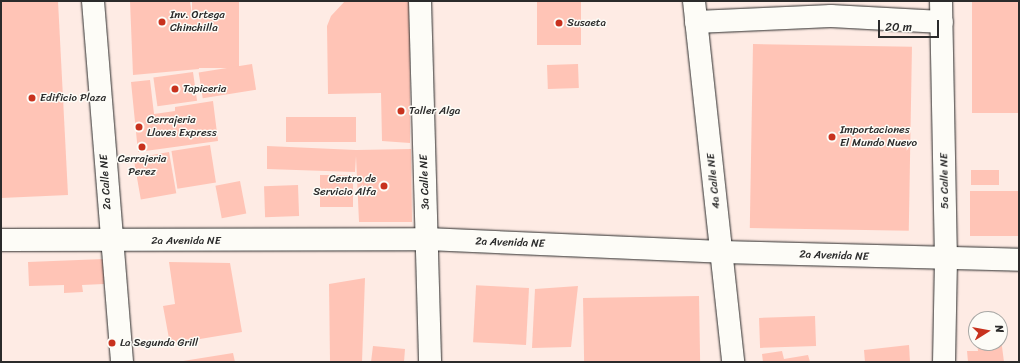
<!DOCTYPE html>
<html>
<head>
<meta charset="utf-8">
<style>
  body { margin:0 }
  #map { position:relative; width:1020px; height:363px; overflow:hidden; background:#feebe4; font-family:Sriracha,sans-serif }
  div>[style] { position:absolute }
  .building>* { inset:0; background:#ffc4b6; transform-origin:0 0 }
  .roads { filter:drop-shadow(0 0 1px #2b2b2b) drop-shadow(0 0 1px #2b2b2b) }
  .minor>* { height:22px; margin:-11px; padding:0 11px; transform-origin:11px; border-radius:11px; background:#fdfcf7 }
  .dots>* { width:11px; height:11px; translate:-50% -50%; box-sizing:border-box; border:2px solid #fdfcf7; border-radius:50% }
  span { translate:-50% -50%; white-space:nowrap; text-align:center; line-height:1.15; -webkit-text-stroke:3px #fdfcf7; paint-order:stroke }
  .poi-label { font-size:11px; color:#2b2b2b }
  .left { translate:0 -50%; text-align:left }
  .right { translate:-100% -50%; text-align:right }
  .street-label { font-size:11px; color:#2b2b2b }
  .frame { position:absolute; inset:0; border:2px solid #2b2b2b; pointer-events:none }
  .north { position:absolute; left:968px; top:311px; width:40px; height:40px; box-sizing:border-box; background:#fdfcf7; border:1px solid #a9a8a5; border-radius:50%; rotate:79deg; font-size:11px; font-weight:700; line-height:16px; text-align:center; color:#2b2b2b }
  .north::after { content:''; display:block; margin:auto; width:14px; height:18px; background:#c8321e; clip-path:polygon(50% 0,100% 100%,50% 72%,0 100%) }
  .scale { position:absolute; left:878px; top:20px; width:61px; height:18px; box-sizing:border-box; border:2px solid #2b2b2b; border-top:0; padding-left:5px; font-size:12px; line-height:14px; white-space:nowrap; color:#2b2b2b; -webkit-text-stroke:3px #fdfcf7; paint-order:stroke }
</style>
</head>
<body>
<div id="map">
  <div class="building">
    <i style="clip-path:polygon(1px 1px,58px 1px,68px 195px,1px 198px)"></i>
    <i style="clip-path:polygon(130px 1px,190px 1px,199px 69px,133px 75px)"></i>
    <i style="left:192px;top:1px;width:47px;height:67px"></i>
    <i style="clip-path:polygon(345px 1px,409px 1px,410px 3px,410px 143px,382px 141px,381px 93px,328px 94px,327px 26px,331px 16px)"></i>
    <i style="left:537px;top:1px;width:44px;height:44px"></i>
    <i style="left:972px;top:1px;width:47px;height:112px"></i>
    <i style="left:753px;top:44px;width:159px;height:184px;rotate:1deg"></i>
    <i style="left:252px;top:64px;width:26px;height:54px;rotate:81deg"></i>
    <i style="left:578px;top:64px;width:24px;height:31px;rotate:88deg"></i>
    <i style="left:193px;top:72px;width:29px;height:40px;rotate:82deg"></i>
    <i style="clip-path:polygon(150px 80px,154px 114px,175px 111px,175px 107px,213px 101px,218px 141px,138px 152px,131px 82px)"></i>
    <i style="left:286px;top:117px;width:70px;height:25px"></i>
    <i style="left:210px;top:145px;width:38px;height:39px;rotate:81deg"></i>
    <i style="clip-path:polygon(267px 146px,356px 150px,411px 149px,412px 222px,359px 222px,356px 156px,355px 172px,267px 169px)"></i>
    <i style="left:169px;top:152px;width:42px;height:36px;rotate:80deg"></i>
    <i style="left:999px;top:170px;width:15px;height:28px;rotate:90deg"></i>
    <i style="left:320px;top:175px;width:33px;height:32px"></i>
    <i style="left:240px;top:181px;width:33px;height:25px;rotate:79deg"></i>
    <i style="left:298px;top:185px;width:31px;height:34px;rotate:88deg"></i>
    <i style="left:1019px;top:191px;width:45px;height:49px;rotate:90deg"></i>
    <i style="clip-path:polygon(104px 259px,104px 284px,82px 285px,83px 292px,64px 293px,64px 285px,29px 286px,28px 262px)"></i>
    <i style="clip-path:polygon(169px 262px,230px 263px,242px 332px,170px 344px,163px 306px,175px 304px)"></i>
    <i style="clip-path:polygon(365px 278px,362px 362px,330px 362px,329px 284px)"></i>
    <i style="clip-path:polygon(578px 286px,571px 347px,532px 348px,535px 289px)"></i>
    <i style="left:529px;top:288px;width:57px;height:53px;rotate:93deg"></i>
    <i style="left:699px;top:296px;width:66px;height:116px;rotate:89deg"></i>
    <i style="left:815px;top:316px;width:30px;height:56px;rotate:88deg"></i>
    <i style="clip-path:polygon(1000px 316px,1000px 319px,981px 319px,981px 318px)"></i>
    <i style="clip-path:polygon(1000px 331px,1004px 362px,968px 362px,967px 351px,978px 351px,977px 343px,1000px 343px)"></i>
    <i style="clip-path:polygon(909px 345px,910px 362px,865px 362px,864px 350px)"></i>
    <i style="clip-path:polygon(373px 346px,405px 349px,404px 362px,371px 362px)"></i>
    <i style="clip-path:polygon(782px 351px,784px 359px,808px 355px,810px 362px,763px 362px,762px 354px)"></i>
    <i style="clip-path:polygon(233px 353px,235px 362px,183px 362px,183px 361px)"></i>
  </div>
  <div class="roads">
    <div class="minor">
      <i style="left:93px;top:1px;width:362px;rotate:85.4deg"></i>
      <i style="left:420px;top:1px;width:361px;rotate:88.4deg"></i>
      <i style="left:694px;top:1px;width:363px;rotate:83.8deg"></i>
      <i style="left:941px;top:1px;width:258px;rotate:88.9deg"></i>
      <i style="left:946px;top:259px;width:103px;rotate:91.1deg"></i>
      <i style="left:696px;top:22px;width:135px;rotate:-2.5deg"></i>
      <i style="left:831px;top:16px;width:111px;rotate:3.1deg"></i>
      <i style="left:1px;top:240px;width:426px;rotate:-0.1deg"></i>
      <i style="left:427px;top:239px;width:295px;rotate:2.5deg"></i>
      <i style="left:722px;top:252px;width:297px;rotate:1.5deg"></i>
    </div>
  </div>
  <div class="dots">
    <i style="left:162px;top:22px;background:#c8321e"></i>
    <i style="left:559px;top:23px;background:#c8321e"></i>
    <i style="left:175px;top:89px;background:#c8321e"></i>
    <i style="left:32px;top:98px;background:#c8321e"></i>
    <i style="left:401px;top:111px;background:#c8321e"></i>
    <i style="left:139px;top:127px;background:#c8321e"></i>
    <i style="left:832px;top:137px;background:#c8321e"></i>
    <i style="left:142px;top:147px;background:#c8321e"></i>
    <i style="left:384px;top:186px;background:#c8321e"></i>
    <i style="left:112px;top:343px;background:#c8321e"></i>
  </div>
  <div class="poi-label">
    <span class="left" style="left:170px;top:22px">Inv. Ortega<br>Chinchilla</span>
    <span class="left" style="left:567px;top:23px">Susaeta</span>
    <span class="left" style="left:183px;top:89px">Tapiceria</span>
    <span class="left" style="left:40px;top:98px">Edificio Plaza</span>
    <span class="left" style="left:409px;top:111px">Taller Alga</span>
    <span class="left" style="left:147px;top:127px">Cerrajeria<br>Llaves Express</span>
    <span class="left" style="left:840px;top:137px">Importaciones<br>El Mundo Nuevo</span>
    <span style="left:142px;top:166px">Cerrajeria<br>Perez</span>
    <span class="right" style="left:376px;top:186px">Centro de<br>Servicio Alfa</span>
    <span class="left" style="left:120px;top:343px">La Segunda Grill</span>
  </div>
  <div class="street-label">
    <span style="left:714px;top:181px;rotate:-96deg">4a Calle NE</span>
    <span style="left:945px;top:181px;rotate:-91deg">5a Calle NE</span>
    <span style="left:106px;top:182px;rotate:-94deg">2a Calle NE</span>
    <span style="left:425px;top:182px;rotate:-92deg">3a Calle NE</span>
    <span style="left:186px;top:241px">2a Avenida NE</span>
    <span style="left:510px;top:243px;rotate:2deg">2a Avenida NE</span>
    <span style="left:834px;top:256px;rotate:2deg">2a Avenida NE</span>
  </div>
  <div class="frame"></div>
  <div class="north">N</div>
  <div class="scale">20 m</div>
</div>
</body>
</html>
